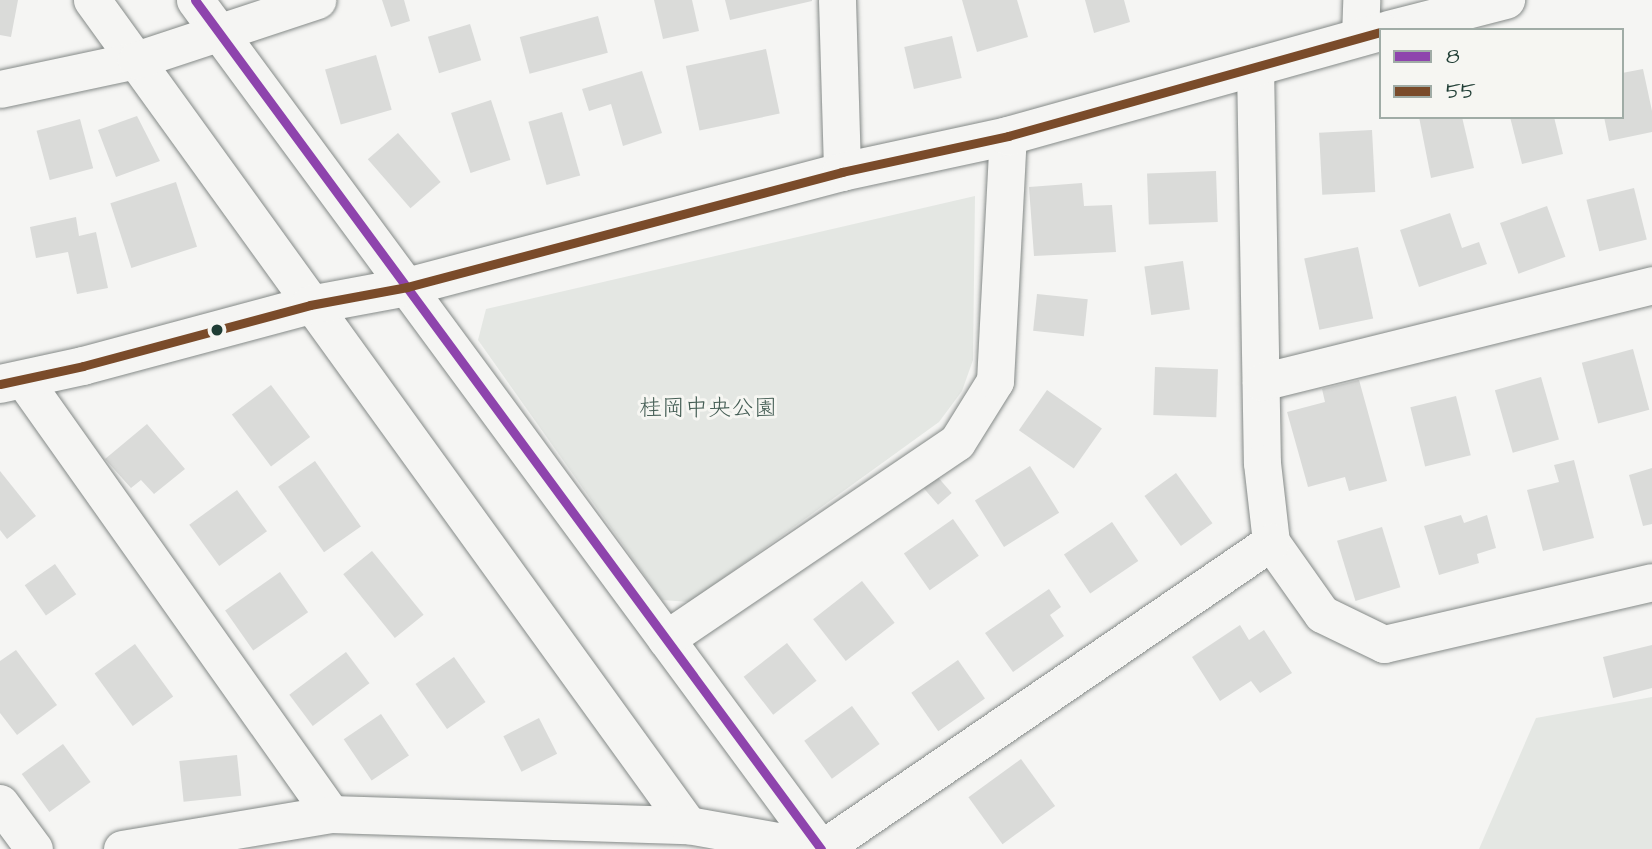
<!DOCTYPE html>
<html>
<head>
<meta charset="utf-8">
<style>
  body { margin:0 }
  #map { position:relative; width:1652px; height:849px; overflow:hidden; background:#f5f5f3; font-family:"Architects Daughter","Klee One",sans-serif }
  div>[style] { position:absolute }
  .green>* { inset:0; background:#e4e7e3 }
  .building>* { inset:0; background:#dadbd9; transform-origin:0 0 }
  .roads { filter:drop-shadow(0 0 2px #858a88) drop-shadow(0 0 2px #858a88) }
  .minor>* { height:37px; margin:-18.5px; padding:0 18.5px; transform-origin:18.5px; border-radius:18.5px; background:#f5f5f3 }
  .tertiary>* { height:38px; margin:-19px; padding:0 19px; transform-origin:19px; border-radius:19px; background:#f5f5f3 }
  .bus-1>* { height:9px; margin:-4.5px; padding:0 4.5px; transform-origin:4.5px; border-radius:4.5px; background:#8e44ad }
  .bus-2>* { height:9px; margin:-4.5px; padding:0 4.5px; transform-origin:4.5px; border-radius:4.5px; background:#7a4b2a }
  .dots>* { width:19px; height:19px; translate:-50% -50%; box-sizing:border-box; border:4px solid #f6f6f2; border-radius:50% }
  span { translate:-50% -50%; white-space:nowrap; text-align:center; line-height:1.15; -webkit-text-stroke:6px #f6f6f2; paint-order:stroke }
  .park-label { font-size:23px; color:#445d54 }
  .legend { position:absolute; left:1379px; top:28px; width:245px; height:91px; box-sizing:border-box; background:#f6f6f2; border:2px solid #a0aca6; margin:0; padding:9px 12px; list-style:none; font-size:21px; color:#1f3d34 }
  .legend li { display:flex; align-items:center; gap:14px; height:35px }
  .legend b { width:35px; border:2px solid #a0aca6 }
</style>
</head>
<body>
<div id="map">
  <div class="green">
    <i style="clip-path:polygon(975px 196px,973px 360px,962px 391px,939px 422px,690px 602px,662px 600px,478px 340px,486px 309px)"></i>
    <i style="clip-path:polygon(1652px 697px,1652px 849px,1479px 849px,1536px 718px)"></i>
  </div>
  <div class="building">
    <i style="clip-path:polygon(0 0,18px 0,11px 37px,0 35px)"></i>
    <i style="clip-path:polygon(382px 0,404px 0,410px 21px,391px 27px)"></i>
    <i style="clip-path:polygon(654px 0,692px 0,699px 31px,663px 39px)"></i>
    <i style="clip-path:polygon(725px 0,812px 0,812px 1px,730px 20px)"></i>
    <i style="clip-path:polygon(962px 0,1017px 0,1028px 37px,977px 52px)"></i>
    <i style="clip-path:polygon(1085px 0,1124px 0,1130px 22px,1094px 33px)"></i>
    <i style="left:598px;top:16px;width:38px;height:81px;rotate:75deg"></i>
    <i style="left:470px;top:24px;width:38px;height:44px;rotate:73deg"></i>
    <i style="left:952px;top:36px;width:43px;height:49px;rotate:77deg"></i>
    <i style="left:766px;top:49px;width:66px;height:82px;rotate:78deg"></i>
    <i style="left:376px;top:55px;width:57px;height:53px;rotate:74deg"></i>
    <i style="clip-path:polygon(1643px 69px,1652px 111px,1652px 132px,1609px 141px,1604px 117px,1622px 117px,1622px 73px)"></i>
    <i style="clip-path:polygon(642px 71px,662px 133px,623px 146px,611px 104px,589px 111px,582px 89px)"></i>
    <i style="left:491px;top:100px;width:63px;height:42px;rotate:72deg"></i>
    <i style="left:562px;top:112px;width:66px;height:35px;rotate:74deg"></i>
    <i style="clip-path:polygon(137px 116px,160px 161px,116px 177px,98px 130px)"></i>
    <i style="clip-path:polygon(1419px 117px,1462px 117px,1474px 168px,1431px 178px)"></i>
    <i style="clip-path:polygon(1510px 117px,1554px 117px,1563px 154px,1522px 164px)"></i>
    <i style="left:80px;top:119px;width:51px;height:45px;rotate:75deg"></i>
    <i style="left:1372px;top:130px;width:62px;height:53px;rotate:87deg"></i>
    <i style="left:398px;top:133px;width:65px;height:40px;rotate:49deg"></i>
    <i style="left:1216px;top:171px;width:51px;height:69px;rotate:88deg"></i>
    <i style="left:176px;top:182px;width:68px;height:69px;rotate:72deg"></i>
    <i style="clip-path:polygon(1082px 183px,1084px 206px,1112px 205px,1116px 252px,1034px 256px,1029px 187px)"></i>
    <i style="left:1634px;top:188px;width:53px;height:49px;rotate:76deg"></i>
    <i style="left:1547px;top:206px;width:54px;height:50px;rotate:70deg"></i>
    <i style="clip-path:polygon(1450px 213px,1462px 248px,1479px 242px,1487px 264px,1419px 287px,1400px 230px)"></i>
    <i style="clip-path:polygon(76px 217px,79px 236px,96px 232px,108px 288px,77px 294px,68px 252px,36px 258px,30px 227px)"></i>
    <i style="left:1358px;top:247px;width:73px;height:55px;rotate:78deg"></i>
    <i style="left:1183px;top:261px;width:49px;height:39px;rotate:82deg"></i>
    <i style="left:1037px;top:294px;width:51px;height:37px;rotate:6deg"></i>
    <i style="left:1633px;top:349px;width:63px;height:53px;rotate:75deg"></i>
    <i style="left:1155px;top:367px;width:63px;height:48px;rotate:2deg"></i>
    <i style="left:1541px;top:377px;width:65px;height:48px;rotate:74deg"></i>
    <i style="clip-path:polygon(1359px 380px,1387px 481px,1349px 491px,1345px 477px,1308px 487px,1287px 412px,1325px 402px,1322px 389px)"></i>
    <i style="left:271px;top:385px;width:65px;height:49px;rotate:53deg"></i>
    <i style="left:1047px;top:390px;width:67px;height:49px;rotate:35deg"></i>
    <i style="left:1456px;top:396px;width:61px;height:47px;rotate:76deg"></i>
    <i style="clip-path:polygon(147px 424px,185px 469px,154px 494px,141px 480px,131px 488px,105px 459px)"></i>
    <i style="clip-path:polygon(1574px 460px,1594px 538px,1543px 551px,1527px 490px,1559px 482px,1554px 465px)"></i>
    <i style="left:315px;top:461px;width:80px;height:45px;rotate:55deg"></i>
    <i style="left:1030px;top:466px;width:55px;height:65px;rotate:58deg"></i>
    <i style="left:930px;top:468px;width:33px;height:18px;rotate:49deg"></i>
    <i style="clip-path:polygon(1652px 468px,1652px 524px,1643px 526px,1629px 475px)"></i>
    <i style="clip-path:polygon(0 471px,36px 516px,7px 539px,0 530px)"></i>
    <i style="left:1176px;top:473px;width:62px;height:39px;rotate:54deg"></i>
    <i style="left:237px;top:490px;width:51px;height:59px;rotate:54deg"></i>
    <i style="clip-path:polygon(1461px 515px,1464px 523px,1487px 515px,1496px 548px,1477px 554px,1479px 563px,1439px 575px,1424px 526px)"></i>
    <i style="left:953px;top:519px;width:45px;height:60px;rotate:55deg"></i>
    <i style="left:1112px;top:522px;width:47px;height:58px;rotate:56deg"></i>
    <i style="left:1382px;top:527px;width:63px;height:47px;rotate:73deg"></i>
    <i style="left:372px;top:551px;width:82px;height:37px;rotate:51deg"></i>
    <i style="left:55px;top:564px;width:37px;height:37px;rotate:55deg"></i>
    <i style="left:280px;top:572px;width:49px;height:67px;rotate:55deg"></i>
    <i style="left:862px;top:581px;width:53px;height:62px;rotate:52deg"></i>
    <i style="clip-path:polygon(1049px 589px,1061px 607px,1050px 615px,1064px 636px,1013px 672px,985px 633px)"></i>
    <i style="clip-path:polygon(1240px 625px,1249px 640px,1264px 630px,1292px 673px,1260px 693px,1251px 681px,1220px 701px,1192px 657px)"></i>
    <i style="left:787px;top:643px;width:48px;height:55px;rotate:52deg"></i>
    <i style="left:135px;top:644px;width:65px;height:50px;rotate:54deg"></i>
    <i style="clip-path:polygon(1652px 645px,1652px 688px,1613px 698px,1603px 657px)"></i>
    <i style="clip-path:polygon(16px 650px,57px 705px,17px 735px,0 713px,0 661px)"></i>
    <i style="left:346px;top:652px;width:39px;height:71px;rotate:53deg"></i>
    <i style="left:454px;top:657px;width:55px;height:47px;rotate:55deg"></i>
    <i style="left:958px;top:660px;width:47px;height:57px;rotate:55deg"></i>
    <i style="left:852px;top:706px;width:47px;height:59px;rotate:54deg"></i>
    <i style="left:381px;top:714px;width:50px;height:45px;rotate:56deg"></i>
    <i style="left:539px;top:718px;width:40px;height:40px;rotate:63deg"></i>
    <i style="left:63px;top:744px;width:47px;height:51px;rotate:54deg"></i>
    <i style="left:237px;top:755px;width:41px;height:58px;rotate:84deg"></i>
    <i style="left:1021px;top:759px;width:58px;height:65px;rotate:54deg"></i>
  </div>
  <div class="roads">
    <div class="minor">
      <i style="left:92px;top:0;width:1018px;rotate:54.15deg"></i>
      <i style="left:195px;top:0;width:1055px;rotate:53.6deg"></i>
      <i style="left:837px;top:0;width:172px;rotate:88.3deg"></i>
      <i style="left:1360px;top:37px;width:37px;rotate:-88deg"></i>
      <i style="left:1255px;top:66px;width:397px;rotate:89deg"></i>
      <i style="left:1262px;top:463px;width:80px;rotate:83.5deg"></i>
      <i style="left:1271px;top:542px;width:88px;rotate:54.7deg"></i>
      <i style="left:1322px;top:614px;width:69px;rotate:25.8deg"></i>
      <i style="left:1384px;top:644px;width:275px;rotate:-13deg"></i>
      <i style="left:0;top:89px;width:139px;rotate:-12deg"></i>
      <i style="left:136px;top:60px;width:191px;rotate:-18.3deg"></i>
      <i style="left:23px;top:379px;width:533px;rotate:54.7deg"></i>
      <i style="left:1261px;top:382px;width:403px;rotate:-13.9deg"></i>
      <i style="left:666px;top:639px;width:351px;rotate:-34.1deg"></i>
      <i style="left:957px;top:442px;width:72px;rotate:-58.1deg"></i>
      <i style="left:995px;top:381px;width:245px;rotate:-87deg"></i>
      <i style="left:0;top:803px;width:57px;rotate:53.5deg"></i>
      <i style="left:122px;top:849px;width:212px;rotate:-9.5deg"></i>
      <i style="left:331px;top:814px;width:357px;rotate:1.8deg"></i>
      <i style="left:688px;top:825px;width:135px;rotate:10.2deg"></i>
      <i style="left:821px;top:849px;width:545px;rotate:-34.3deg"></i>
    </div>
    <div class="tertiary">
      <i style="left:1389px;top:30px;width:121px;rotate:-14.4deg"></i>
      <i style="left:0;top:384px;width:85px;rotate:-12.2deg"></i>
      <i style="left:83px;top:366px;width:235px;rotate:-15deg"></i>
      <i style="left:310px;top:305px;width:99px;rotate:-10.5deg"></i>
      <i style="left:407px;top:287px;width:450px;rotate:-14.8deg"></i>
      <i style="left:842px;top:172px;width:170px;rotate:-12.2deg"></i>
      <i style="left:1008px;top:136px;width:387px;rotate:-15.6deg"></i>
    </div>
  </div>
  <div class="bus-1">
    <i style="left:195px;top:0;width:1055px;rotate:53.6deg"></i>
  </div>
  <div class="bus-2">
    <i style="left:0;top:384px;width:85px;rotate:-12.2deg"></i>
    <i style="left:83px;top:366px;width:235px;rotate:-15deg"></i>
    <i style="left:310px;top:305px;width:99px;rotate:-10.5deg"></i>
    <i style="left:407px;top:287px;width:450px;rotate:-14.8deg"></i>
    <i style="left:842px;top:172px;width:170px;rotate:-12.2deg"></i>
    <i style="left:1008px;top:136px;width:387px;rotate:-15.6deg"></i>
  </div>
  <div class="dots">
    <i style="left:217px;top:330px;background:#1f3d34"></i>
  </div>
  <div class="park-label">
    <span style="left:708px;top:408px">桂岡中央公園</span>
  </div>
  <ul class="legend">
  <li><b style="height:9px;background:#8e44ad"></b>8</li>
  <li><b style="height:9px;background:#7a4b2a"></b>55</li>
  </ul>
</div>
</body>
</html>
